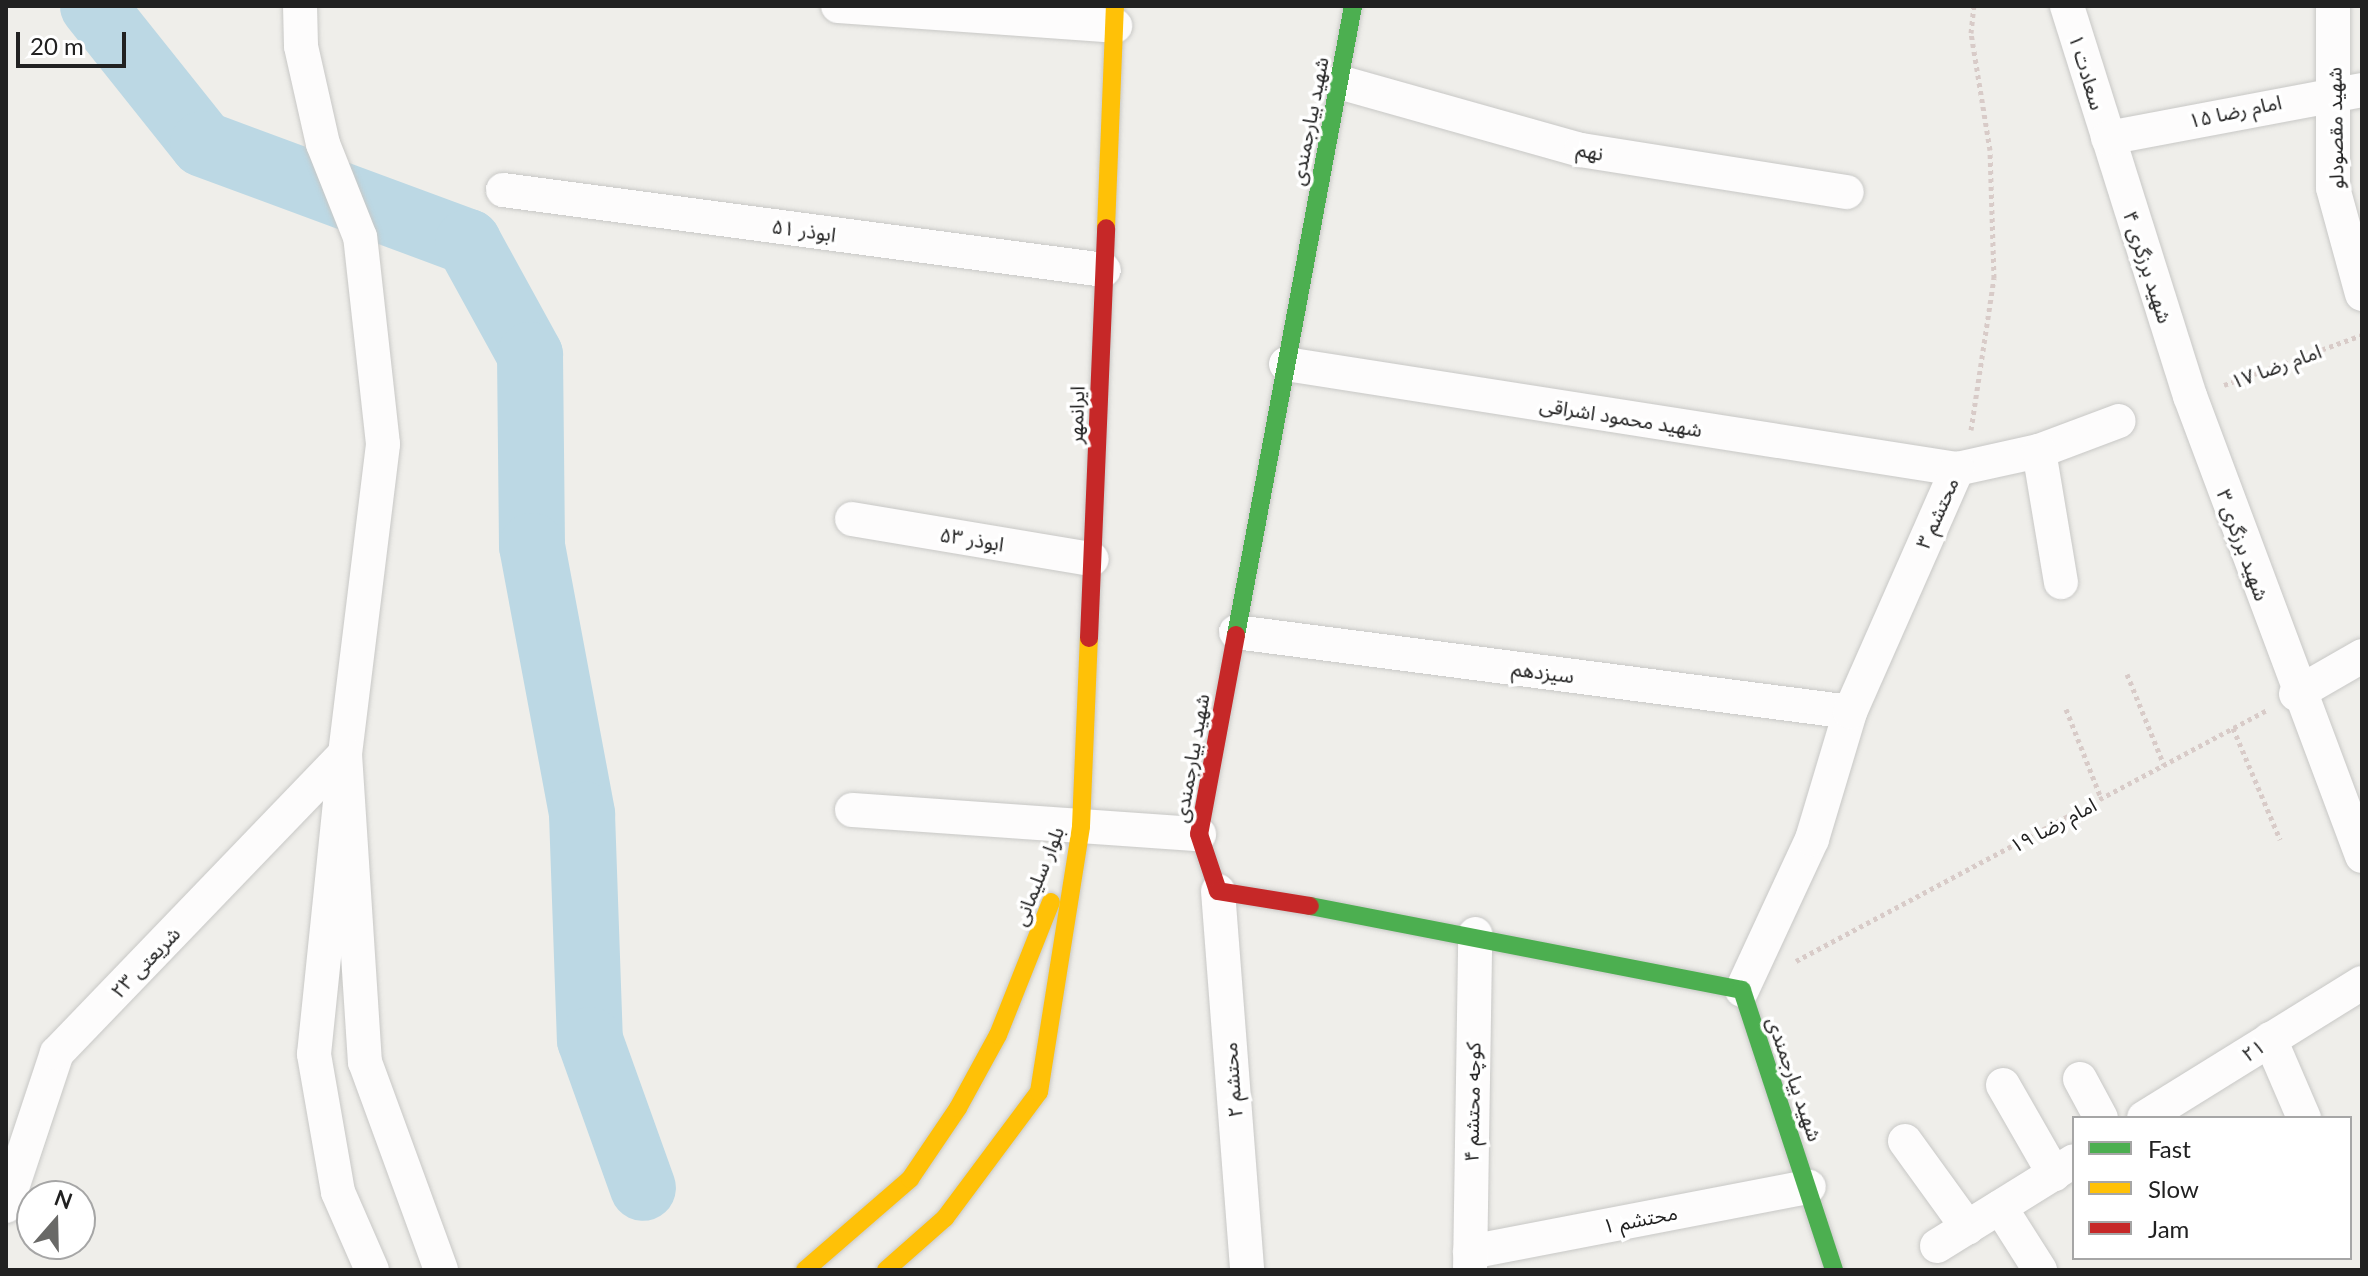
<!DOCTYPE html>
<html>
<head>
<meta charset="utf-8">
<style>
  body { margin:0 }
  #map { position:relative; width:2368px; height:1276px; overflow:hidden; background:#efeeea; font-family:Lato,"Noto Sans Arabic",sans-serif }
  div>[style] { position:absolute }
  .river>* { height:66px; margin:-33px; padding:0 33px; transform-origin:33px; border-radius:33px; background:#bcd8e4 }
  .path>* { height:5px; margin-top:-2.5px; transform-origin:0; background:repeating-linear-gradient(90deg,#d8cbc8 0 4px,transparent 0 8px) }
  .roads { filter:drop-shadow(0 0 2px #c8c8c6) drop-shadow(0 0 2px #c8c8c6) }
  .street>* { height:34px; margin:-17px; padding:0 17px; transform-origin:17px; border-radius:17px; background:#fdfcfc }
  .fast>* { height:18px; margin:-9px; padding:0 9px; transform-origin:9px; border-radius:9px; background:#4caf50 }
  .slow>* { height:18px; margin:-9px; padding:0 9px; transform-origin:9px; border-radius:9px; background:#ffc107 }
  .jam>* { height:18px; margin:-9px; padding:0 9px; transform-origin:9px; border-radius:9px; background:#c62828 }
  span { translate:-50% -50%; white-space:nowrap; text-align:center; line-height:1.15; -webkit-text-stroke:7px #fff; paint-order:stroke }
  .street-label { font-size:20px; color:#212121 }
  .frame { position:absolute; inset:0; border:8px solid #212121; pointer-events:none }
  .legend { position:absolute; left:2072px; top:1116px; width:280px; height:144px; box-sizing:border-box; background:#fff; border:2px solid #a6a6a6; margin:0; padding:10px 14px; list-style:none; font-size:24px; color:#212121 }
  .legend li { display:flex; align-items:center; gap:16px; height:40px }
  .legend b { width:40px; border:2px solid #a6a6a6 }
  .north { position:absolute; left:16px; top:1180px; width:80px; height:80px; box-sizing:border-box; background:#fff; border:2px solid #a6a6a6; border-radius:50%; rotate:20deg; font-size:22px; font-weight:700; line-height:32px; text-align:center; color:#212121 }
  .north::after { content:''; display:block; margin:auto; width:28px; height:36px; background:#696967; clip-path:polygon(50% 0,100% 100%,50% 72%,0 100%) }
  .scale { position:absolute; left:16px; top:32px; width:110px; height:36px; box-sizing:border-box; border:4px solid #212121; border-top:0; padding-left:10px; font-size:24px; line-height:28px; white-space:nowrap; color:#212121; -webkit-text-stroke:6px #fff; paint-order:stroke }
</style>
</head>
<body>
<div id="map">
  <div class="river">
    <i style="left:93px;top:6px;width:176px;rotate:51.4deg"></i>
    <i style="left:203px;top:144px;width:283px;rotate:20.3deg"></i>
    <i style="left:468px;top:242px;width:129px;rotate:61.2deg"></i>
    <i style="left:530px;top:355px;width:191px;rotate:89.4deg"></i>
    <i style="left:532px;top:546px;width:273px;rotate:79.4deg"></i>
    <i style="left:582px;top:814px;width:226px;rotate:88deg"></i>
    <i style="left:590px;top:1040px;width:157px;rotate:70.3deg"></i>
  </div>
  <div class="path">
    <i style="left:2224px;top:385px;width:147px;rotate:-19.9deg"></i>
    <i style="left:1971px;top:430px;width:154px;rotate:-81.4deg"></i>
    <i style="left:1994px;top:278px;width:128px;rotate:-91.8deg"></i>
    <i style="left:1990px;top:150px;width:119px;rotate:-99.2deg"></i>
    <i style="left:1971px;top:33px;width:27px;rotate:-84deg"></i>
    <i style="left:2127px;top:674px;width:98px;rotate:67.9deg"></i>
    <i style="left:2066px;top:709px;width:96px;rotate:68.5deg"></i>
    <i style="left:2233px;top:728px;width:121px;rotate:67.1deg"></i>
    <i style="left:1796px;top:961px;width:534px;rotate:-28.05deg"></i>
  </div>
  <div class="roads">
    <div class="street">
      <i style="left:838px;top:6px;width:278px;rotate:4.1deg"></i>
      <i style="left:2067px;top:6px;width:409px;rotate:72.5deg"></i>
      <i style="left:2190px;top:396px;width:491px;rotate:69.5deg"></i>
      <i style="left:2333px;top:6px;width:182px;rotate:90deg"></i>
      <i style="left:2333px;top:188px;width:110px;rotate:74.7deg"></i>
      <i style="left:1339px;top:82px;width:251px;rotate:15.7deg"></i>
      <i style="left:1581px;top:150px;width:269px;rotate:9deg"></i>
      <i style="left:2108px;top:138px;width:258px;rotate:-10.7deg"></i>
      <i style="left:503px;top:190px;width:606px;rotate:7.58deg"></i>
      <i style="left:1286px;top:364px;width:679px;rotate:8.89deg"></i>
      <i style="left:1957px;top:469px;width:84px;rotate:-12.4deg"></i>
      <i style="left:2039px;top:451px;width:85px;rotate:-20.6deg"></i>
      <i style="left:2039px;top:451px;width:133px;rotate:80.5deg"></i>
      <i style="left:852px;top:519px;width:243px;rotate:9.5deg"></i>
      <i style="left:1236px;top:632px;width:619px;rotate:7.42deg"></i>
      <i style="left:2296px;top:694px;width:76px;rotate:-29.9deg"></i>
      <i style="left:852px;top:810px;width:348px;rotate:4deg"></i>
      <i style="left:1218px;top:891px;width:380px;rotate:85.6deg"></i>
      <i style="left:1742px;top:990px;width:166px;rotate:-65.1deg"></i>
      <i style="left:1812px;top:839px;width:133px;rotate:-73.3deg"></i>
      <i style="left:1850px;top:712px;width:266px;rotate:-66.2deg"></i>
      <i style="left:2270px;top:1039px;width:86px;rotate:66.7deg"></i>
      <i style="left:2080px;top:1079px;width:44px;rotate:61.7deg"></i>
      <i style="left:2003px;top:1085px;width:103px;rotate:60.2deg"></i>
      <i style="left:2144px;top:1118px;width:256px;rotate:-31.8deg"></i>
      <i style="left:1905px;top:1141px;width:107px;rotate:54.1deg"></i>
      <i style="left:6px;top:1206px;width:161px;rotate:-71.6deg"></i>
      <i style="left:57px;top:1053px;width:415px;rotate:-46.1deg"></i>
      <i style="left:345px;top:754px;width:312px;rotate:-83deg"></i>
      <i style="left:383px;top:444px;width:208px;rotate:-96.3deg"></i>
      <i style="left:360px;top:237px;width:100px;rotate:-111.7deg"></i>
      <i style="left:323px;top:144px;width:100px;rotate:-102.7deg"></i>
      <i style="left:301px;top:46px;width:40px;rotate:-91.4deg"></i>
      <i style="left:2000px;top:1207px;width:75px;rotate:57.6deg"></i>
      <i style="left:1937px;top:1246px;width:161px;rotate:-31.8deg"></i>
      <i style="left:1470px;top:1252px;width:345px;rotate:-10.9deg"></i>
      <i style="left:372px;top:1270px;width:85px;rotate:-113.6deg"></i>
      <i style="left:338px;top:1192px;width:140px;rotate:-99.9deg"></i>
      <i style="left:314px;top:1054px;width:302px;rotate:-84.1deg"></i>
      <i style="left:345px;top:754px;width:309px;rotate:86.3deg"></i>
      <i style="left:365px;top:1062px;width:221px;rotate:69.9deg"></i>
      <i style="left:1470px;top:1270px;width:336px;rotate:-89.1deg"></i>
    </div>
    <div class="fast">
      <i style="left:1236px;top:635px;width:640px;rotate:-79.46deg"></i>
      <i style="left:1310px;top:906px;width:440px;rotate:11deg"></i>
      <i style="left:1742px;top:990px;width:295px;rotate:71.8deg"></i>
    </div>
    <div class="slow">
      <i style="left:1106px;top:228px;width:222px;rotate:-87.7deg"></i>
      <i style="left:805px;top:1270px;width:139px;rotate:-40.9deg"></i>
      <i style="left:910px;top:1179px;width:86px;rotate:-55.9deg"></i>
      <i style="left:958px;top:1108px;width:83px;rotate:-61.3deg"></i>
      <i style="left:998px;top:1035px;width:143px;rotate:-68.3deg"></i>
      <i style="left:886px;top:1270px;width:79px;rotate:-41.4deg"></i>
      <i style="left:945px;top:1218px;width:157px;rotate:-53.3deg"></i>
      <i style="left:1039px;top:1092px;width:269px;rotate:-81deg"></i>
      <i style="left:1081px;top:826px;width:188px;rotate:-87.6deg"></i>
    </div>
    <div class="jam">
      <i style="left:1236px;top:635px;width:202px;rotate:100.5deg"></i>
      <i style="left:1199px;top:834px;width:60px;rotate:71.6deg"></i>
      <i style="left:1218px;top:891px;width:93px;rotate:9.3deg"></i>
      <i style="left:1089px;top:638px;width:410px;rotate:-87.6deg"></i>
    </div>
  </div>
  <div class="street-label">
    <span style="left:2087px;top:72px;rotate:73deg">۱ سعادت</span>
    <span style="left:2235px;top:111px;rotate:-12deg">امام رضا ۱۵</span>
    <span style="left:1309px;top:121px;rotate:-79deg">شهید بیارجمندی</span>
    <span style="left:2335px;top:128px;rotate:-91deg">شهید مقصودلو</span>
    <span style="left:1590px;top:151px;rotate:11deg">نهم</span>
    <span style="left:804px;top:230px;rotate:8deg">ابوذر ۵۱</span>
    <span style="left:2148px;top:267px;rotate:72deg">۴ شهید برزگری</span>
    <span style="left:2276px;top:366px;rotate:-20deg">امام رضا ۱۷</span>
    <span style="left:1076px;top:415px;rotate:-88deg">ایرانمهر</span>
    <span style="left:1621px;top:417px;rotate:9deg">شهید محمود اشراقی</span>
    <span style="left:1937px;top:513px;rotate:-66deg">محتشم ۳</span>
    <span style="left:972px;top:539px;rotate:9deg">۵۳ ابوذر</span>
    <span style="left:2243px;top:545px;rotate:70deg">۳ شهید برزگری</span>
    <span style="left:1543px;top:672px;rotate:7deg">سیزدهم</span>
    <span style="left:1191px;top:758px;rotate:-80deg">شهید بیارجمندی</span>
    <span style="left:2053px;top:825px;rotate:-28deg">امام رضا ۱۹</span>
    <span style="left:1038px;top:876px;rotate:-68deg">بلوار سلیمانی</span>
    <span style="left:145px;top:962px;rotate:-46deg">شریعتی ۲۳</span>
    <span style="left:2253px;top:1050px;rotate:-32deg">۲۱</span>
    <span style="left:1795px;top:1079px;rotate:71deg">شهید بیارجمندی</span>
    <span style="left:1232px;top:1080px;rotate:-94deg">۲ محتشم</span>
    <span style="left:1472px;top:1102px;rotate:-89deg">کوچه محتشم ۴</span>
    <span style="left:1640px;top:1219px;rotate:-11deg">محتشم ۱</span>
  </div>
  <div class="frame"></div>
  <ul class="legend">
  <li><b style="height:10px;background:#4caf50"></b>Fast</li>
  <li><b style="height:10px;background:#ffc107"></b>Slow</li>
  <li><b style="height:10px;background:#c62828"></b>Jam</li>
  </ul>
  <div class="north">N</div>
  <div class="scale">20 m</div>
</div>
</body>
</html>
